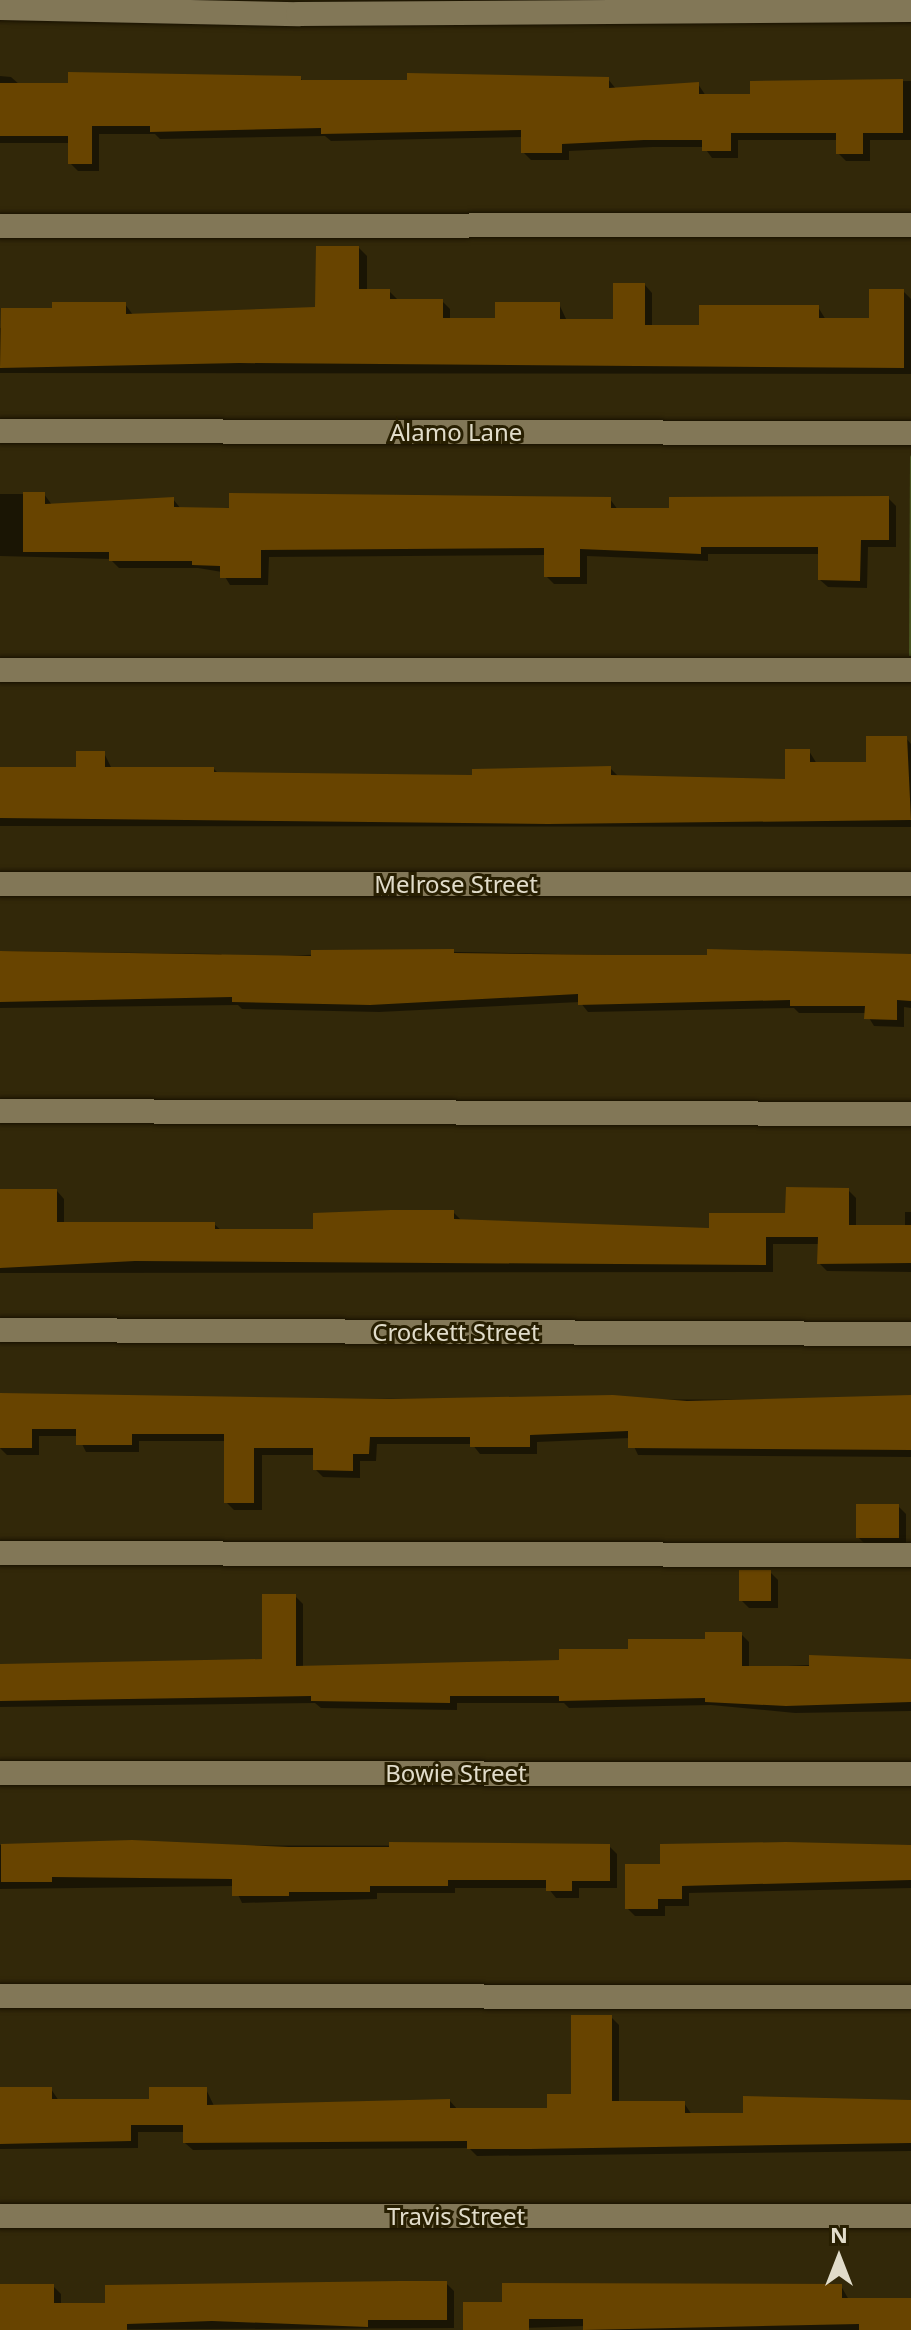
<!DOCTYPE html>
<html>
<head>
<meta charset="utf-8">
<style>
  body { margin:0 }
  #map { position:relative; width:911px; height:2330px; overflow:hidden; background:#322809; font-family:"Noto Sans",sans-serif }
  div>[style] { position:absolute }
  .green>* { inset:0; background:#48541f }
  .shadow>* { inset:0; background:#0007 }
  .building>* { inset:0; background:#684400; transform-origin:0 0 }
  .roads { filter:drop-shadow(0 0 2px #181100) drop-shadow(0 0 2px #181100) }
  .minor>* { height:24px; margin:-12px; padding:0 12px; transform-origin:12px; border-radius:12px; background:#827757 }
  span { translate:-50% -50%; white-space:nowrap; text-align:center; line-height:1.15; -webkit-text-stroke:6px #281f01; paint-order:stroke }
  .street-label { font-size:24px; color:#e1dcca }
  .north { position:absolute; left:799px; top:2218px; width:80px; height:80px; -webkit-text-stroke:6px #281f01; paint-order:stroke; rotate:0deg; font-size:22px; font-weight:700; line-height:32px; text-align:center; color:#e1dcca }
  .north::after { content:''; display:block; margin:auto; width:28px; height:36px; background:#e1dcca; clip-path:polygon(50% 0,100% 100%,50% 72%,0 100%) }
</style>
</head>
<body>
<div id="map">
  <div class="green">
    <i style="clip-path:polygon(911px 455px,911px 656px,909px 656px,910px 457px)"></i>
  </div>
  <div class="shadow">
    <i style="clip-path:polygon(0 76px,11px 77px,20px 85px,300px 78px,304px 82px,608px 79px,616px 89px,698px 84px,706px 96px,752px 96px,752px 83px,911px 81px,911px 140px,870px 140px,870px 161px,846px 161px,838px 153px,838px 140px,738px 140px,738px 158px,712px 158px,704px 147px,653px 147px,569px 151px,569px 160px,531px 160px,523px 152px,523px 137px,331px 141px,325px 136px,160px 139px,155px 134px,99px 134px,99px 171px,78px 171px,70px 163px,70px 143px,0 143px)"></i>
    <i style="clip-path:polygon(359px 248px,367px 256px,367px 291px,389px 291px,397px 299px,442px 301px,450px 309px,450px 320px,497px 320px,559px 304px,567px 321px,615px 321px,645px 285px,652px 293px,652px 327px,701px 327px,818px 307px,826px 320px,871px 320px,903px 291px,911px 299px,911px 374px,0 373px,0 328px,54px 310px,125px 304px,133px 315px,317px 309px)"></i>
    <i style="clip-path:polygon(0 494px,44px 494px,52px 505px,173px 499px,181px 509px,610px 499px,618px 510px,671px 510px,888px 498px,896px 506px,896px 547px,868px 547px,867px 588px,828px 587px,820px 580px,820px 554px,708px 554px,708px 561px,587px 556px,587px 584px,554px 584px,546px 576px,546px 555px,269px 557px,268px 585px,230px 585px,222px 572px,198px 568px,119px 568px,110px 559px,0 556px)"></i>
    <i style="clip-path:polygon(906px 738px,911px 744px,911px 827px,0 826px,0 769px,78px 769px,104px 753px,112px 769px,214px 769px,219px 774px,474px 777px,610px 768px,618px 776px,787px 781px,809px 751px,817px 764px,868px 764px)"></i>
    <i style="clip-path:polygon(0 951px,221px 954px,225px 958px,408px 951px,709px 957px,911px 954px,911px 1008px,904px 1007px,904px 1027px,874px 1026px,866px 1013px,799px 1013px,794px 1008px,588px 1012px,580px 1002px,379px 1012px,242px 1009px,238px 1005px,0 1008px)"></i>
    <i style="clip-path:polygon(848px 1190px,856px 1198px,856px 1227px,905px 1227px,905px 1212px,911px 1212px,911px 1272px,827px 1271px,819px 1263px,820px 1244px,773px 1244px,773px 1272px,0 1273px,0 1191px,57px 1191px,64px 1199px,64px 1224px,214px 1224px,222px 1231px,315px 1231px,453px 1212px,461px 1220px,711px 1230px,787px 1215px)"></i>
    <i style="clip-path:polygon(0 1398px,911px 1400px,911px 1457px,638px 1455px,630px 1438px,537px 1442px,537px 1454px,480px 1454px,472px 1444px,377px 1444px,376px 1461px,360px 1461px,360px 1478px,323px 1477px,315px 1469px,315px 1455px,262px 1455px,262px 1510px,234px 1510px,226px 1502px,226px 1441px,139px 1441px,139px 1452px,86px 1452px,78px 1436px,39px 1436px,39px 1455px,7px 1455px,0 1448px)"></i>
    <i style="clip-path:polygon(898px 1506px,906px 1514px,906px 1545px,866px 1545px,858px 1537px)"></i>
    <i style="clip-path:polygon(770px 1572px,778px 1580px,778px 1608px,749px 1608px,741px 1600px)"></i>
    <i style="clip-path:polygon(295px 1596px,303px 1604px,303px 1668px,561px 1662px,741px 1634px,749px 1642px,749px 1668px,911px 1660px,911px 1711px,795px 1713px,711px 1705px,569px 1708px,564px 1703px,457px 1703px,457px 1710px,321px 1708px,315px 1703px,0 1707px,0 1665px,264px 1661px)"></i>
    <i style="clip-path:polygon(0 1845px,609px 1846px,617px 1854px,617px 1888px,579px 1888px,579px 1898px,556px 1898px,548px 1888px,455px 1888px,455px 1893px,377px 1893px,377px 1899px,242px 1903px,234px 1886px,0 1889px)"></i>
    <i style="clip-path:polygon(911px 1845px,911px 1888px,689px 1893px,689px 1906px,665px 1906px,665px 1916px,635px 1916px,627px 1908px,662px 1866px,662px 1846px)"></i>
    <i style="clip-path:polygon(611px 2017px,619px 2025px,619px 2103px,684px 2103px,692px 2115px,745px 2115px,911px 2102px,911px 2151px,477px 2156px,469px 2148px,193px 2150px,185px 2143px,185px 2132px,138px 2132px,138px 2148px,0 2149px,0 2089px,51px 2089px,59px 2101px,151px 2101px,206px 2089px,214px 2106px,450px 2101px,458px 2110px,549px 2110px,573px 2096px)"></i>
    <i style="clip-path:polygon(446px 2283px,454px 2291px,454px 2328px,0 2330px,0 2286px,53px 2286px,61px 2294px,61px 2305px,107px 2305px)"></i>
    <i style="clip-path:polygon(841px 2286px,849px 2300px,911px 2300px,911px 2330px,585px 2330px,585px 2326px,465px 2330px,465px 2304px)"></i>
  </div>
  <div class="building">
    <i style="clip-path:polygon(68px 72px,301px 76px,301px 80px,407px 80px,407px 73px,609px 77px,609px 88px,699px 82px,699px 94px,750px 94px,750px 81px,903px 79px,903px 133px,863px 133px,863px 154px,836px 154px,836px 133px,731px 133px,731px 151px,702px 151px,702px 140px,644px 140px,562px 144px,562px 153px,521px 153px,521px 130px,321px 134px,321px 128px,150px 132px,150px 126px,92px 126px,92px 164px,68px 164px,68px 136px,0 136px,0 83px,68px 83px)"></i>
    <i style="clip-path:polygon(316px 246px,359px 246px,359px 289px,390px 289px,390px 299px,443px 299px,443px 318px,495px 318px,495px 302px,560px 302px,560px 319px,613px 319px,613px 283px,645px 283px,645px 325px,699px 325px,699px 305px,819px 305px,819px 318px,869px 318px,869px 289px,904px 289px,904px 368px,239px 363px,0 368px,1px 308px,52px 308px,52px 302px,126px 302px,126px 314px,315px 307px)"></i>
    <i style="clip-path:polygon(23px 492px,45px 492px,45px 504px,174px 497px,174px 507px,229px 508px,229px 493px,611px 497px,611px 508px,669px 508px,669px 497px,889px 496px,889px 540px,861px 540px,860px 581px,818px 580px,818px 547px,701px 547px,701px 554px,580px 549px,580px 577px,544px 577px,544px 548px,261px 550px,261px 578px,220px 578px,220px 566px,192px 565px,192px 561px,109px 561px,109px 552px,23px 552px)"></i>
    <i style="clip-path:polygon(866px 736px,907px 736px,911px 820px,548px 824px,0 818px,0 767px,76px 767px,76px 751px,105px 751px,105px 767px,214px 767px,214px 772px,472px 775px,472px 769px,611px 766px,611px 775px,785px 779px,785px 749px,810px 749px,810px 762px,866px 762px)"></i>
    <i style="clip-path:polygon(454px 949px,454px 953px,613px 955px,707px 955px,707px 949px,911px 954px,911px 1001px,897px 1000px,897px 1020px,864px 1019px,865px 1006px,790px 1006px,790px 1000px,578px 1005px,578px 994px,370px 1005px,232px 1002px,232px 997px,0 1002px,0 951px,311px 956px,311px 950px)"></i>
    <i style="clip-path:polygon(786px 1187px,849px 1188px,849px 1225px,911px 1225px,911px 1263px,817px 1264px,818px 1237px,766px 1237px,766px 1265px,135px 1261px,0 1268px,0 1189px,57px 1189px,57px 1222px,215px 1222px,215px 1229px,313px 1229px,313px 1213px,391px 1210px,454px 1210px,454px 1219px,709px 1228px,709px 1213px,785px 1213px)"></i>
    <i style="clip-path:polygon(0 1393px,390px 1399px,613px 1395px,687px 1401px,911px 1395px,911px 1450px,628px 1448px,628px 1431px,530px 1435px,530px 1447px,470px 1447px,470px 1437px,370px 1437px,369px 1454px,353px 1454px,353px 1471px,313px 1470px,313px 1448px,254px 1448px,254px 1503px,224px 1503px,224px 1434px,132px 1434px,132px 1445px,76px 1445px,76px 1429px,32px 1429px,32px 1448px,0 1448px)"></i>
    <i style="left:856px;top:1504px;width:43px;height:34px"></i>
    <i style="left:739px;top:1570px;width:32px;height:31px"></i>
    <i style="clip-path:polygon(262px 1594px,296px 1594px,296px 1666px,559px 1660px,559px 1649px,628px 1649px,628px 1639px,705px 1639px,705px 1632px,742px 1632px,742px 1666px,809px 1666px,809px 1655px,911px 1659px,911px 1702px,786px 1706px,705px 1702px,705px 1698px,559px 1701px,559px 1696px,450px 1696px,450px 1703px,311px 1701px,311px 1696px,0 1701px,0 1664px,262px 1659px)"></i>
    <i style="clip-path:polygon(132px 1840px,289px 1847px,389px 1847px,389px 1842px,610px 1844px,610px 1881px,572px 1881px,572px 1891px,546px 1891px,546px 1880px,448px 1880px,448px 1886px,370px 1886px,370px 1892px,289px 1892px,289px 1896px,232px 1896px,232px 1879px,52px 1877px,52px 1882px,1px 1882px,1px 1844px)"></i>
    <i style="clip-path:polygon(786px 1842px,911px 1845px,911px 1880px,682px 1886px,682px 1899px,658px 1899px,658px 1909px,625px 1909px,625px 1864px,660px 1864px,660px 1844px)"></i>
    <i style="clip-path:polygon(571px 2015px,612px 2015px,612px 2101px,685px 2101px,685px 2113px,743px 2113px,743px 2096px,911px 2100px,911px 2143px,530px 2149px,467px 2149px,467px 2141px,183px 2143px,183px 2125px,131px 2125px,131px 2141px,0 2144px,0 2087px,52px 2087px,52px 2099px,149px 2099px,149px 2087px,207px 2087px,207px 2105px,450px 2099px,450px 2108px,547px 2108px,547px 2094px,571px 2094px)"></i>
    <i style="clip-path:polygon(400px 2281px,447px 2281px,447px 2320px,368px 2320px,368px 2327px,212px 2321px,127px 2324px,127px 2330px,0 2330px,0 2284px,54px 2284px,54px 2303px,105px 2303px,105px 2285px)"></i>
    <i style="clip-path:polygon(502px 2283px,842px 2284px,842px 2298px,911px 2298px,911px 2330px,859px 2330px,859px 2324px,583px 2330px,583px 2319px,529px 2319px,529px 2330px,463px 2330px,463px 2302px,502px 2302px)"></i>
  </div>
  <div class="roads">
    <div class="minor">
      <i style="left:0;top:8px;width:298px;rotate:1.2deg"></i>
      <i style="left:298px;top:14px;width:613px;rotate:-0.37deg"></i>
      <i style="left:0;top:226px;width:911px;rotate:-0.06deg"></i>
      <i style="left:0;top:431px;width:911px;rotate:0.13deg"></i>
      <i style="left:0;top:670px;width:911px"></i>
      <i style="left:0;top:884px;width:911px"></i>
      <i style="left:0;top:1111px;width:911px;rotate:0.19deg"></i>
      <i style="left:0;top:1330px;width:911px;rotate:0.25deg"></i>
      <i style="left:0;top:1553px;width:911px;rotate:0.13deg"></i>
      <i style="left:0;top:1773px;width:911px;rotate:0.06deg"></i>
      <i style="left:0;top:1996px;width:911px;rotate:0.06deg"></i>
      <i style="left:0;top:2216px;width:911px"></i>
    </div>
  </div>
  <div class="street-label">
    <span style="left:456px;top:432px">Alamo Lane</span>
    <span style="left:456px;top:884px">Melrose Street</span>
    <span style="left:456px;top:1332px">Crockett Street</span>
    <span style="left:456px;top:1773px">Bowie Street</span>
    <span style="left:456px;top:2216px">Travis Street</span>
  </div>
  <div class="north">N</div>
</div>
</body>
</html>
